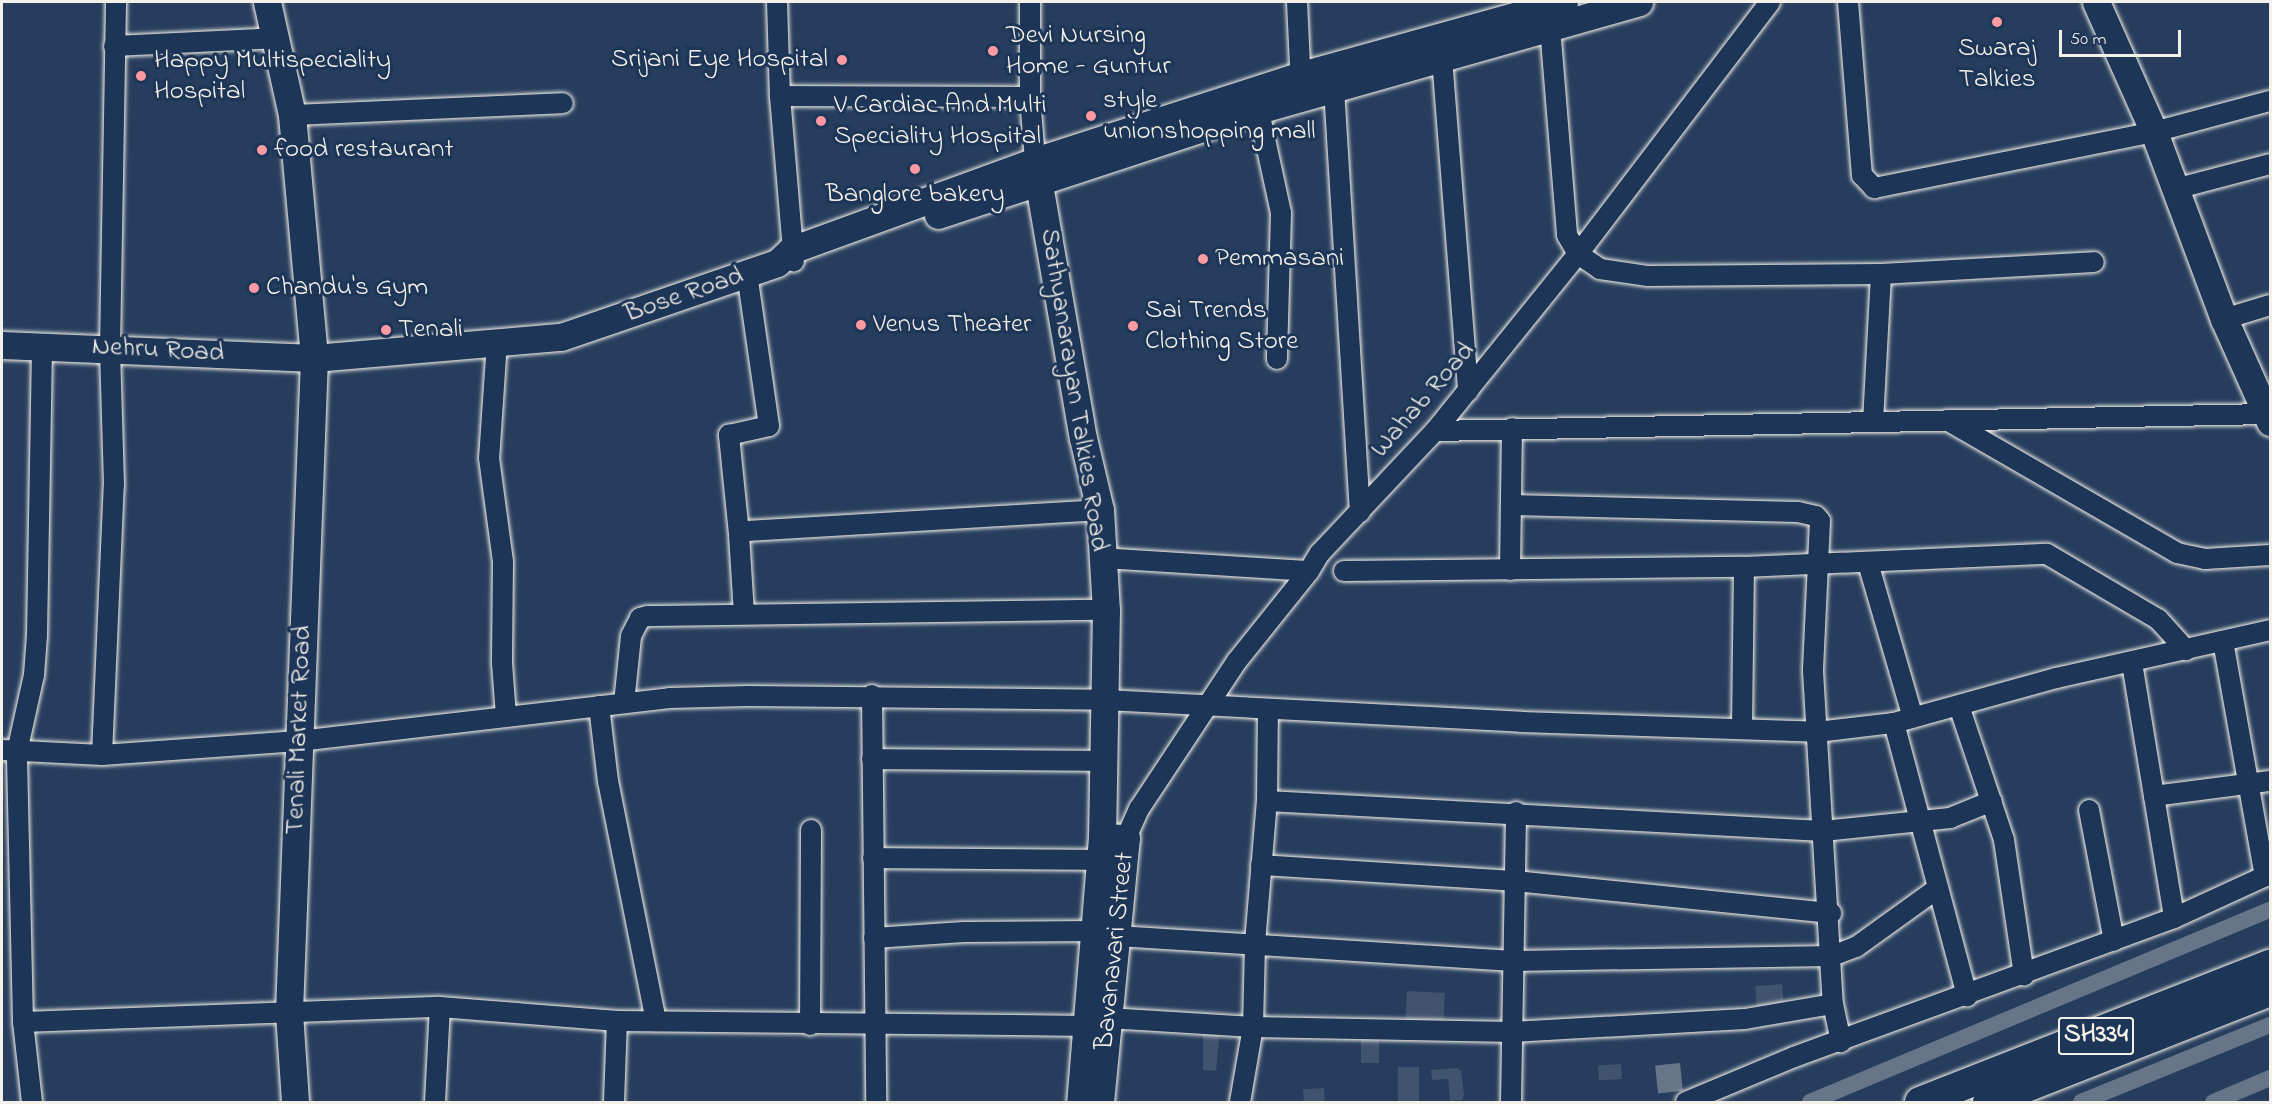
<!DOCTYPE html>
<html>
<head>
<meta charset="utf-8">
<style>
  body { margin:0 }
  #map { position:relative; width:2272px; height:1104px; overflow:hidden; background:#263d5d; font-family:"Indie Flower",sans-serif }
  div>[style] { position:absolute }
  .green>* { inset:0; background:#40546f; transform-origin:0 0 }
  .water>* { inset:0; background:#677588; transform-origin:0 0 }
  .canal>* { height:16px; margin:-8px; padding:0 8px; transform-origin:8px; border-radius:8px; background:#677588 }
  .roads { filter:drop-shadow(0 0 2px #f4f1e8) drop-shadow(0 0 2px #f4f1e8) }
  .street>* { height:20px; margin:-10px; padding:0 10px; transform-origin:10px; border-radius:10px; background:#1d3557 }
  .secondary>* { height:27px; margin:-13.5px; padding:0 13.5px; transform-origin:13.5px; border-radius:13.5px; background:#1d3557 }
  .primary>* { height:30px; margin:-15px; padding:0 15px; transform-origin:15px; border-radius:15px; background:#1d3557 }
  .dots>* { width:16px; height:16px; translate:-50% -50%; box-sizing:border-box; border:3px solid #1d3557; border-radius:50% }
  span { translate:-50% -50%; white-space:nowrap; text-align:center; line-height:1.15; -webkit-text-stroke:6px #1d3557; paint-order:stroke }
  .shield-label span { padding:2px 4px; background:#1d3557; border:2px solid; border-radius:4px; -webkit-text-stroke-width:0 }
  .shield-label { font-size:26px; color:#f4f1e8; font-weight:700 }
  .poi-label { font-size:27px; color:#f4f1e8 }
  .left { translate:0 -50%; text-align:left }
  .right { translate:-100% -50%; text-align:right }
  .street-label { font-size:27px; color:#f4f1e8 }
  .frame { position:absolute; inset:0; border:3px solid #f4f1e8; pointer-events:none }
  .scale { position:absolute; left:2059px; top:30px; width:122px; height:27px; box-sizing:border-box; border:3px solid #f4f1e8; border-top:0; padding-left:8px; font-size:18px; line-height:21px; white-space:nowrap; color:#f4f1e8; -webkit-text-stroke:4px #1d3557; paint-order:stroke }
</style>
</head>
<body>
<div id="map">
  <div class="green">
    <i style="left:1782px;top:984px;width:21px;height:27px;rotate:85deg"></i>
    <i style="left:1407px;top:991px;width:38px;height:29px;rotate:3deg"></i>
    <i style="clip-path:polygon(1203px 1028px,1220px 1029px,1216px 1071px,1203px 1070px)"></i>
    <i style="left:1361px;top:1032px;width:18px;height:31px"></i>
    <i style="left:1621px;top:1064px;width:15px;height:23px;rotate:86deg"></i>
    <i style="left:1398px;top:1067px;width:21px;height:35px"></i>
    <i style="clip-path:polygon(1457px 1068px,1461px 1071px,1464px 1095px,1462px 1100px,1450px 1101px,1448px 1079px,1432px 1080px,1431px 1070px)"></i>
    <i style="left:1324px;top:1088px;width:14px;height:21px;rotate:86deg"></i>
  </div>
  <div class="water">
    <i style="left:1680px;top:1063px;width:28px;height:25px;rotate:84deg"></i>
  </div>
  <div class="canal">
    <i style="left:1810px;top:1102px;width:498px;rotate:-22.7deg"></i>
    <i style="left:2081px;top:1102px;width:204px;rotate:-22.2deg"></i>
    <i style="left:2213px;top:1102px;width:62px;rotate:-22.8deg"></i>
  </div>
  <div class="roads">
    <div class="street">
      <i style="left:777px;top:2px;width:94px;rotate:88.2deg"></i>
      <i style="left:780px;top:96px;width:166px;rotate:85.2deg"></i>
      <i style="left:1030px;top:2px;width:95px;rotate:90deg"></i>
      <i style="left:1030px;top:97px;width:64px;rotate:85.5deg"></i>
      <i style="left:1297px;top:2px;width:86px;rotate:87.3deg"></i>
      <i style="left:1848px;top:2px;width:174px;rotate:85.4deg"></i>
      <i style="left:1862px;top:175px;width:18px;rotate:47deg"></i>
      <i style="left:1874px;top:188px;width:286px;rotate:-11.3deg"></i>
      <i style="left:2154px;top:132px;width:120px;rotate:-15deg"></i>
      <i style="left:1549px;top:15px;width:221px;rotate:85.3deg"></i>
      <i style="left:1567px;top:235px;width:22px;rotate:60deg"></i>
      <i style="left:1578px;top:254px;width:27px;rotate:34deg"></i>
      <i style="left:1600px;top:269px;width:49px;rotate:8.3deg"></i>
      <i style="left:1648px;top:276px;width:233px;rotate:-0.5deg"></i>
      <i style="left:1881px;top:274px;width:213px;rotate:-3.2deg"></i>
      <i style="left:114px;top:46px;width:161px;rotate:-2.8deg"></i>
      <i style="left:1442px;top:58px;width:334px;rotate:85.5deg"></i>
      <i style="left:1334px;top:88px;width:425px;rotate:86.5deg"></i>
      <i style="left:780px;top:96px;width:250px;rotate:0.2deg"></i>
      <i style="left:1256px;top:98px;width:118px;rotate:77.7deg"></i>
      <i style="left:1281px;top:213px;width:146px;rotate:91.6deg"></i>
      <i style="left:292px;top:115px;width:271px;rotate:-2.5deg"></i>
      <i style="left:2175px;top:189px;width:98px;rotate:-14.7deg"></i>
      <i style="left:2224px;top:319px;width:48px;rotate:-16.9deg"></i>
      <i style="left:497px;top:342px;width:116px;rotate:93.9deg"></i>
      <i style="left:489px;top:458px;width:105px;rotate:82.3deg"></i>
      <i style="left:503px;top:562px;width:101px;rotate:90.6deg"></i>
      <i style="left:502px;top:663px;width:53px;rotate:85.7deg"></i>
      <i style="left:1947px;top:420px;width:266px;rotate:30deg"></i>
      <i style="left:2177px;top:553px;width:29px;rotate:12deg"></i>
      <i style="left:2205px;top:559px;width:65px;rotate:-3.5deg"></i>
      <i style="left:1873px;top:422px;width:148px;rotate:-86.9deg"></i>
      <i style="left:1435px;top:431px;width:835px;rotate:-1.17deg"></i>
      <i style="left:1511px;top:505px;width:287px;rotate:1.4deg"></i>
      <i style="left:1798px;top:512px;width:18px;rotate:13deg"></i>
      <i style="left:1816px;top:516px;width:6px;rotate:51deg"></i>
      <i style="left:1820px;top:521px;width:150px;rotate:92.7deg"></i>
      <i style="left:1813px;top:671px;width:334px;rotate:86.6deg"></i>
      <i style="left:1833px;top:1004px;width:39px;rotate:78deg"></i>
      <i style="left:739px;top:534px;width:100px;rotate:-95.8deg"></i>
      <i style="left:729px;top:435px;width:41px;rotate:-12.7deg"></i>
      <i style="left:769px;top:426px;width:154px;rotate:-98.2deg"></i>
      <i style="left:1102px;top:558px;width:207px;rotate:3.6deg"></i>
      <i style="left:1868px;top:563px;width:161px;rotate:73.8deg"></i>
      <i style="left:1510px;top:570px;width:142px;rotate:-89.2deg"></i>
      <i style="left:1344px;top:571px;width:400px;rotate:-0.6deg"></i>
      <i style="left:1744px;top:567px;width:303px;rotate:-2.5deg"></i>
      <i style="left:2047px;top:554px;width:129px;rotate:30.4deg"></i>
      <i style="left:2158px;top:619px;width:42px;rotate:47.9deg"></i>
      <i style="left:744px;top:614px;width:80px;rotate:-93.6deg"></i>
      <i style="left:739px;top:534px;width:9px;rotate:-18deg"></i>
      <i style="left:748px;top:531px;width:353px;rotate:-3.4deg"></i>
      <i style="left:2223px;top:641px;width:239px;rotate:79.9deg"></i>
      <i style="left:2132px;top:663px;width:258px;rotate:80.6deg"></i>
      <i style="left:872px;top:695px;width:407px;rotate:89.4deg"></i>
      <i style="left:624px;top:703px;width:67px;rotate:-84deg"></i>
      <i style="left:631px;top:636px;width:20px;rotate:-63deg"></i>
      <i style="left:640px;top:618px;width:8px;rotate:-14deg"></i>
      <i style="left:648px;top:616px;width:458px;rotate:-0.8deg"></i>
      <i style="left:599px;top:706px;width:76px;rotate:83.2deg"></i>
      <i style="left:608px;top:781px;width:245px;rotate:78.7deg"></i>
      <i style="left:1959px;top:706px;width:141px;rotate:71.4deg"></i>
      <i style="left:2004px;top:840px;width:137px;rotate:81.6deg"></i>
      <i style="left:1894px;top:723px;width:283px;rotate:75deg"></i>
      <i style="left:1742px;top:729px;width:162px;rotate:-89.3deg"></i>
      <i style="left:2px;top:750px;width:100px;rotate:2.9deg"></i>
      <i style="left:102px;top:755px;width:197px;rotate:-4.1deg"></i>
      <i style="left:299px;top:741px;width:373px;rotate:-6.6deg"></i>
      <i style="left:670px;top:698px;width:78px;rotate:-1.5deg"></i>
      <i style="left:748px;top:696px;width:358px;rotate:0.6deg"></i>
      <i style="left:1106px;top:700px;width:416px;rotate:3deg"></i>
      <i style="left:1521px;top:722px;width:296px;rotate:1.9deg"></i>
      <i style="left:1817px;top:732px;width:78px;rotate:-6.7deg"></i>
      <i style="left:1894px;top:723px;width:168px;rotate:-15.5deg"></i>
      <i style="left:2056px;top:678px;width:219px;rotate:-12.6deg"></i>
      <i style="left:102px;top:755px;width:270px;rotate:-87.5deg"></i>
      <i style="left:114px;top:485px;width:137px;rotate:-91.7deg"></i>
      <i style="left:110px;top:348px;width:346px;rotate:-89deg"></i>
      <i style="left:872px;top:759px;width:232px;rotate:0.5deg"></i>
      <i style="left:2154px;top:796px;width:117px;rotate:-7.4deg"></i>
      <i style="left:1267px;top:801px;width:557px;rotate:3.09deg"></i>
      <i style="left:1823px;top:831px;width:128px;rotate:-5.8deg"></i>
      <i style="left:1950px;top:818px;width:45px;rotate:-22deg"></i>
      <i style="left:2089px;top:810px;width:133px;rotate:79.2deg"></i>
      <i style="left:1126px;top:838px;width:32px;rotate:-66deg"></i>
      <i style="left:1139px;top:809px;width:178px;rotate:-56.5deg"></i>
      <i style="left:1237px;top:661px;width:115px;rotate:-51.3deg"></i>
      <i style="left:1309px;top:571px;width:21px;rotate:-59deg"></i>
      <i style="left:1320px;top:553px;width:168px;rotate:-46.7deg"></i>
      <i style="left:1435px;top:431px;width:228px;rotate:-51.1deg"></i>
      <i style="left:1578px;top:254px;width:317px;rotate:-52.7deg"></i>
      <i style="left:873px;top:858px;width:227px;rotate:0.5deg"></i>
      <i style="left:1261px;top:865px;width:255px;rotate:3.6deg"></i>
      <i style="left:1515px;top:881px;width:318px;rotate:5.8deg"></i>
      <i style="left:1117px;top:936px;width:397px;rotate:3.6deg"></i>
      <i style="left:1513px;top:961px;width:319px;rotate:-0.9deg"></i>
      <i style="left:1832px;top:956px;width:26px;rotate:-21deg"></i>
      <i style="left:1856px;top:947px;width:101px;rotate:-35.7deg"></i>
      <i style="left:874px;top:938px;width:90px;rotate:-3.8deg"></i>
      <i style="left:964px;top:932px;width:130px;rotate:-0.4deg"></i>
      <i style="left:1108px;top:1018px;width:145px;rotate:3.6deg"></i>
      <i style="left:1253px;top:1027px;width:259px;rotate:1.1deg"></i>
      <i style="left:1512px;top:1032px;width:233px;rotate:-3.2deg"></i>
      <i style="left:1745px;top:1019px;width:89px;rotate:-9.7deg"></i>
      <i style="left:23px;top:1022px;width:417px;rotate:-2.1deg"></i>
      <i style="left:440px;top:1007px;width:178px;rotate:4.5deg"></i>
      <i style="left:617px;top:1021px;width:470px;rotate:0.6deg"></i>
      <i style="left:810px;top:1025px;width:195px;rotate:-89.7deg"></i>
      <i style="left:32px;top:1102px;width:81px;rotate:-96.4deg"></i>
      <i style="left:23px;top:1022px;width:270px;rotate:-91.3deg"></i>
      <i style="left:17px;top:752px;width:79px;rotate:-77.6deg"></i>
      <i style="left:34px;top:675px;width:40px;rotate:-85.7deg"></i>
      <i style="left:37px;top:635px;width:288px;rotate:-89deg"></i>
      <i style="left:435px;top:1102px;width:95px;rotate:-87deg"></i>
      <i style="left:614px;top:1102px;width:81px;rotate:-87.9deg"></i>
      <i style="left:1240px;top:1102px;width:76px;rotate:-80.2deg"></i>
      <i style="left:1253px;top:1027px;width:84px;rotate:-88.6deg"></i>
      <i style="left:1255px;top:943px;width:143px;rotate:-85.2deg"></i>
      <i style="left:1267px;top:801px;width:91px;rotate:-89.4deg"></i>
      <i style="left:1511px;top:1102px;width:290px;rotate:-89deg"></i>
      <i style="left:1686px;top:1102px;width:117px;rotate:-22.6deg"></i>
      <i style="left:1794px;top:1057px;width:405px;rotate:-20.1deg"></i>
      <i style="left:2174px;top:918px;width:106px;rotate:-24.6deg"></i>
    </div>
    <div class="secondary">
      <i style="left:267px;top:2px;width:116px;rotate:77.5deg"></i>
      <i style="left:292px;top:115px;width:244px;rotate:84.8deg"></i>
      <i style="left:314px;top:358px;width:655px;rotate:92.19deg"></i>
      <i style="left:289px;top:1013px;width:89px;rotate:86.1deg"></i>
      <i style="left:2096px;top:2px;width:142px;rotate:66deg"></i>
      <i style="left:2154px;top:132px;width:200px;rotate:69.5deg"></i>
      <i style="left:2224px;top:319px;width:113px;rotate:65.9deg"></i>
      <i style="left:1035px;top:161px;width:281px;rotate:80.2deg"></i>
      <i style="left:1083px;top:438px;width:74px;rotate:76.7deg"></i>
      <i style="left:1100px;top:510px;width:100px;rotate:86.6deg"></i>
      <i style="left:1106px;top:610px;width:227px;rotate:91deg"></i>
      <i style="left:1102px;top:837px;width:266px;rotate:94.7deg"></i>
      <i style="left:938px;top:215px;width:337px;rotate:-18.2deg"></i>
      <i style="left:1258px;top:110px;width:396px;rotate:-15.8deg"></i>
      <i style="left:2px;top:345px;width:312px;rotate:2.4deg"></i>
      <i style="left:314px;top:358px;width:248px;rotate:-4.9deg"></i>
      <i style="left:561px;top:337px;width:228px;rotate:-18.9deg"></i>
      <i style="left:777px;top:263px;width:19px;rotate:-43deg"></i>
      <i style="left:791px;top:250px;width:260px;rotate:-20deg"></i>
      <i style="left:1035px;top:161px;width:276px;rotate:-17.9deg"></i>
      <i style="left:1298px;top:76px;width:276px;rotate:-15.5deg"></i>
      <i style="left:1100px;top:1102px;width:265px;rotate:-84.4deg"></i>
      <i style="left:1126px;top:838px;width:24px;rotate:-178deg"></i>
    </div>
    <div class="primary">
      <i style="left:1920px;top:1102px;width:376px;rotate:-21.4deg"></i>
      <i style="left:1988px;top:1102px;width:303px;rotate:-21.5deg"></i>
    </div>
  </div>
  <div class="dots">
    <i style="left:1997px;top:22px;background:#ff9aa2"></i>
    <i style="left:993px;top:51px;background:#ff9aa2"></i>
    <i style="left:842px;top:60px;background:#ff9aa2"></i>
    <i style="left:141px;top:76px;background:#ff9aa2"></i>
    <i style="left:1091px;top:116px;background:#ff9aa2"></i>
    <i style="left:821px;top:121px;background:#ff9aa2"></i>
    <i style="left:262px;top:150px;background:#ff9aa2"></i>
    <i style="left:915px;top:169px;background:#ff9aa2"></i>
    <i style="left:1203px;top:259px;background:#ff9aa2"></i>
    <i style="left:254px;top:288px;background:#ff9aa2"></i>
    <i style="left:861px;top:325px;background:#ff9aa2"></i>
    <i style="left:1133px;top:326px;background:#ff9aa2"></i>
    <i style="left:386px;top:330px;background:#ff9aa2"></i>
  </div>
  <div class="shield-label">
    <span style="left:2096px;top:1036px">SH334</span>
  </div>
  <div class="poi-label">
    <span class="left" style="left:1006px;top:51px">Devi Nursing<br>Home - Guntur</span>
    <span style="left:1997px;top:64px">Swaraj<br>Talkies</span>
    <span class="left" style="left:154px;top:76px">Happy Multispeciality<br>Hospital</span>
    <span class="right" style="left:828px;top:60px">Srijani Eye Hospital</span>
    <span class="left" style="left:1103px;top:116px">style<br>unionshopping mall</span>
    <span class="left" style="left:834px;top:121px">V Cardiac And Multi<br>Speciality Hospital</span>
    <span class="left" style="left:274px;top:150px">food restaurant</span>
    <span style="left:915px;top:195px">Banglore bakery</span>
    <span class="left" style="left:1215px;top:259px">Pemmasani</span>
    <span class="left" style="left:266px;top:288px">Chandu's Gym</span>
    <span class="left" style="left:1145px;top:326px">Sai Trends<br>Clothing Store</span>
    <span class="left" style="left:873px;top:325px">Venus Theater</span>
    <span class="left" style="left:398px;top:330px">Tenali</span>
  </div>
  <div class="street-label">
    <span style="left:684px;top:295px;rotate:-19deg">Bose Road</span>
    <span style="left:158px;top:350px;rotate:3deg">Nehru Road</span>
    <span style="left:1074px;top:390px;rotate:81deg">Sathyanarayan Talkies Road</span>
    <span style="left:1423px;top:400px;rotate:-49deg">Wahab Road</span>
    <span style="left:299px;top:730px;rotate:-88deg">Tenali Market Road</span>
    <span style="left:1115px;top:951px;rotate:-84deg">Bavanavari Street</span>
  </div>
  <div class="frame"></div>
  <div class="scale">50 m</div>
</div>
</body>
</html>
